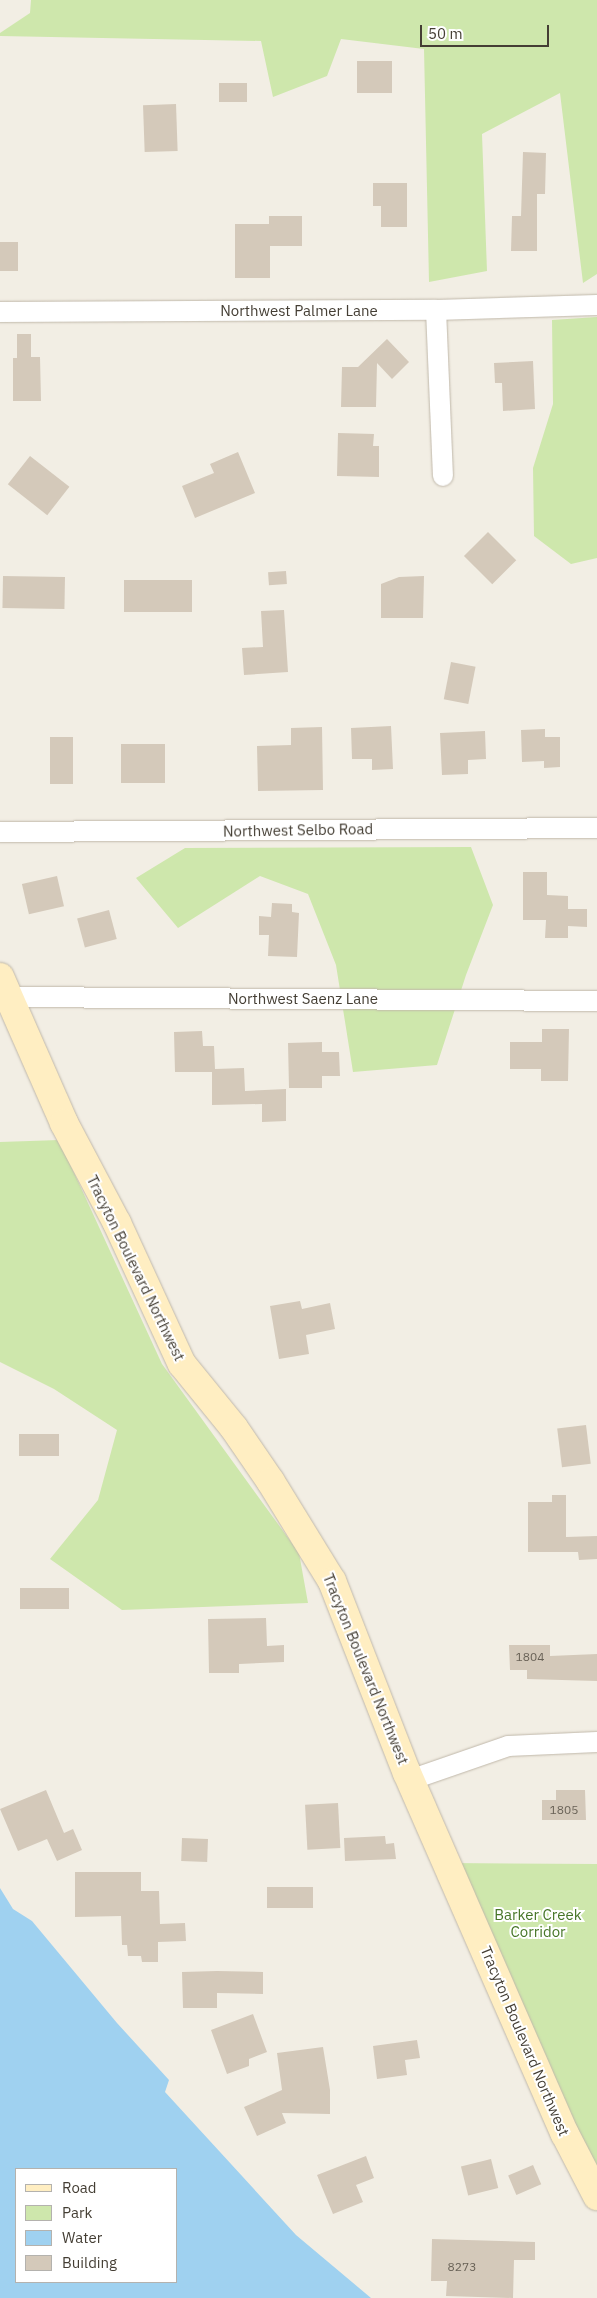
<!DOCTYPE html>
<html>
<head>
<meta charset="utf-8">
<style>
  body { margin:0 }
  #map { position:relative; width:597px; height:2298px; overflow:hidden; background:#f2eee4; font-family:"IBM Plex Sans",sans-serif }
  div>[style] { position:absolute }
  .green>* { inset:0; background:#cee7ac }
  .water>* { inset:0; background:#9fd1f0 }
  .building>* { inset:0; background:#d4c9ba; transform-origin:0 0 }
  .roads { filter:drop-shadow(0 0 1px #c0b8aa) drop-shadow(0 0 1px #c0b8aa) }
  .street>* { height:20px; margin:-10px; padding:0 10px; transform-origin:10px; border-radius:10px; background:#fff }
  .secondary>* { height:28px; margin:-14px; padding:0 14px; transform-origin:14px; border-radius:14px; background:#ffeec2 }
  span { translate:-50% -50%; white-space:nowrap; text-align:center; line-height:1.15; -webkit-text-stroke:4px #fff; paint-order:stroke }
  .number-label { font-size:12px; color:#686156 }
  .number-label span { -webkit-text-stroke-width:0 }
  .street-label { font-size:15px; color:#443e34 }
  .park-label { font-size:15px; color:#477628 }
  .legend { position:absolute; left:15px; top:2168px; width:162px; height:115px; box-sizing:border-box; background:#fff; border:1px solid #b4b2ae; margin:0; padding:6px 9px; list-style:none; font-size:15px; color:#443e34 }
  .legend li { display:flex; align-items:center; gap:10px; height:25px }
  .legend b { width:25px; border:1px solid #b4b2ae }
  .scale { position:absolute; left:420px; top:25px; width:129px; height:22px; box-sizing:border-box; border:2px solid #443e34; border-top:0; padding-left:6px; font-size:15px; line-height:18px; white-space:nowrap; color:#443e34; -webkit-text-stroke:4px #fff; paint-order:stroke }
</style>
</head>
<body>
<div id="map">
  <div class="green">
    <i style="clip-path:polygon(31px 0,597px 0,597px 274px,583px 283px,560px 93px,482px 134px,487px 271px,429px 282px,424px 49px,341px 39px,327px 76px,273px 97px,261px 41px,0 36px,0 33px,30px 13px)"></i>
    <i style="clip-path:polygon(597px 317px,597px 558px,571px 564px,534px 536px,533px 468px,553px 404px,552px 320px)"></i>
    <i style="clip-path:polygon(471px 847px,493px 905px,466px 975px,437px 1065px,353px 1072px,336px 965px,308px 894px,260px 876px,178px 928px,136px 878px,185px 848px)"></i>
    <i style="clip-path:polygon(59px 1140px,162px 1364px,299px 1553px,308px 1603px,122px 1610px,50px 1559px,98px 1500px,117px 1430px,54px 1389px,0 1362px,0 1142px)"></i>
    <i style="clip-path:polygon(447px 1863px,597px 1864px,597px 2196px)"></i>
  </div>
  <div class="water">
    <i style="clip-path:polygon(evenodd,0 1888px,13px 1909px,32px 1921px,117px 2023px,169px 2080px,165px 2092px,296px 2235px,371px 2298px,0 2298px,0 1888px,16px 2169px,176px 2169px,176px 2282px,16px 2282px,16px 2169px)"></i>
  </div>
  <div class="building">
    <i style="left:392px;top:61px;width:32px;height:35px;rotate:90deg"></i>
    <i style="left:247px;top:83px;width:19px;height:28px;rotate:90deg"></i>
    <i style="left:176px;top:104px;width:47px;height:33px;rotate:88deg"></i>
    <i style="clip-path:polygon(523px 152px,546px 153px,545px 194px,537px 194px,537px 251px,511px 251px,512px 216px,521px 216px)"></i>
    <i style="clip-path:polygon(373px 183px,407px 183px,407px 227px,381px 227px,381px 206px,373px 206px)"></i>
    <i style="clip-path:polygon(269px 216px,302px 216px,302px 246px,270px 246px,270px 278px,235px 278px,235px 224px,269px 224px)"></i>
    <i style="left:0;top:242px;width:18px;height:29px"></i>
    <i style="clip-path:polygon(17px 334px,31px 334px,31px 357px,40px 357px,41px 401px,13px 401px,13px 358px,17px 358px)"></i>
    <i style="clip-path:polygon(387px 339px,409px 362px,392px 379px,377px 363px,376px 407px,341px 407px,342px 367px,358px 367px)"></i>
    <i style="clip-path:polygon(533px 361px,535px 409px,503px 411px,502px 383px,495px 383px,494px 363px)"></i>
    <i style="clip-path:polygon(338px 433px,374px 434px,373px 446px,379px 446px,379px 477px,337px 476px)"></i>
    <i style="clip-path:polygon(238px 452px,255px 493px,195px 518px,182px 486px,214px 473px,210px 464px)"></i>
    <i style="left:30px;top:456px;width:50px;height:36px;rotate:38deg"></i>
    <i style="left:488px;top:532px;width:40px;height:34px;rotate:45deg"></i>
    <i style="left:286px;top:571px;width:13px;height:18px;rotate:86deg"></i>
    <i style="left:3px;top:576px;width:62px;height:32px;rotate:1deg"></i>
    <i style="clip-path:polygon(424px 576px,423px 618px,381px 618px,381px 584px,399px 577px)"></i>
    <i style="left:124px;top:580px;width:68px;height:32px"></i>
    <i style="clip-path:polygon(284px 610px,288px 672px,244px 675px,242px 648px,263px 647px,261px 611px)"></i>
    <i style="left:451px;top:662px;width:25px;height:38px;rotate:11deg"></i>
    <i style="clip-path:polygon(391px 726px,393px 769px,372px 770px,372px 759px,352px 759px,351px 728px)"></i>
    <i style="clip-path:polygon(322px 727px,323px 790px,258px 791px,257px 746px,291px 745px,291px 728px)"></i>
    <i style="clip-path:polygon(545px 729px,545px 737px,560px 737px,560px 767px,544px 768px,544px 761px,522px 762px,521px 730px)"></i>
    <i style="clip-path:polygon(485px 731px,486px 759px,468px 760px,468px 774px,442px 775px,440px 733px)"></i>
    <i style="left:50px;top:737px;width:23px;height:47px"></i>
    <i style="left:121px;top:744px;width:44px;height:39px"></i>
    <i style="clip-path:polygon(523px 872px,547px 872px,547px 895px,568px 896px,568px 909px,587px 909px,587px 927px,568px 926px,568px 938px,545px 938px,546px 920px,523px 920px)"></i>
    <i style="left:57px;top:876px;width:31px;height:36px;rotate:77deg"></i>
    <i style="clip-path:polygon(272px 903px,292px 904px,292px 912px,299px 913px,297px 957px,268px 956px,269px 935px,259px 935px,259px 916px,271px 917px)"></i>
    <i style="left:109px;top:910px;width:30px;height:33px;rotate:75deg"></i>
    <i style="clip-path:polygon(542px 1029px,569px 1029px,568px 1081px,541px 1081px,541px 1069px,510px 1069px,510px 1042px,542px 1042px)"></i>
    <i style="clip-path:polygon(202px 1031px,203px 1046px,214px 1046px,215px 1069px,244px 1068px,245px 1091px,286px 1089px,286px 1121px,262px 1122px,262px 1104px,212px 1105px,212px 1072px,175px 1072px,174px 1032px)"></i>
    <i style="clip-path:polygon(322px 1042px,322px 1052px,339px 1052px,340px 1076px,322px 1076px,322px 1088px,289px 1088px,288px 1043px)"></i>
    <i style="clip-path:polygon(300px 1301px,302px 1309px,330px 1303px,335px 1329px,306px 1335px,309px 1354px,279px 1359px,270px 1306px)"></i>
    <i style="left:586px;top:1425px;width:39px;height:29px;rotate:83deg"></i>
    <i style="left:19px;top:1434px;width:40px;height:22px"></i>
    <i style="clip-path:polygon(552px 1495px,566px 1495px,566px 1537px,597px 1536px,597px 1559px,579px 1560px,578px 1552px,528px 1552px,528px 1502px,552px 1502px)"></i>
    <i style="left:69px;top:1588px;width:21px;height:49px;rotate:90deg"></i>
    <i style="clip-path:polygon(266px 1618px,267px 1646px,284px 1645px,284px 1662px,239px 1664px,239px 1673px,209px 1673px,208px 1619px)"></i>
    <i style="clip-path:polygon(509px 1645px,550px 1645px,550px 1656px,597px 1654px,597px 1681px,527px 1679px,527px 1670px,510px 1670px)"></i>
    <i style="clip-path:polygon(46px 1790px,64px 1833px,73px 1829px,82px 1850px,57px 1861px,47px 1839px,18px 1851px,0 1809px)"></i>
    <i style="clip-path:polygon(556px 1790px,585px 1790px,586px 1820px,542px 1820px,542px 1800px,556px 1800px)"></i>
    <i style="left:338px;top:1803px;width:45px;height:33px;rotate:87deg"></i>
    <i style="clip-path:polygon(385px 1836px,386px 1844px,394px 1843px,396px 1859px,345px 1861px,344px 1838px)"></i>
    <i style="left:182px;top:1838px;width:26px;height:23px;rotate:2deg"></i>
    <i style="clip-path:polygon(75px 1872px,141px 1872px,141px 1891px,159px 1891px,160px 1924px,185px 1923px,186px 1941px,158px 1942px,158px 1962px,142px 1962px,141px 1956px,128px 1956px,127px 1945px,122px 1945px,121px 1916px,75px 1917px)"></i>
    <i style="left:313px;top:1887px;width:21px;height:46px;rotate:90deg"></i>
    <i style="clip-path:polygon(217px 1971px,263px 1972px,263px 1994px,217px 1993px,217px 2008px,183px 2008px,182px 1972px)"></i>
    <i style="clip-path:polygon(253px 2014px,267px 2052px,249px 2059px,249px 2066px,227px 2074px,211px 2030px)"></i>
    <i style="clip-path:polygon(417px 2040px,420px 2058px,405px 2060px,407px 2075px,377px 2079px,373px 2046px)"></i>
    <i style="clip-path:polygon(323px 2047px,330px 2090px,330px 2114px,282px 2113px,286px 2123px,257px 2136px,244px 2107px,282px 2090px,277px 2053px)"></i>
    <i style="clip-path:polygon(366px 2156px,374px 2178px,356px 2185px,363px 2202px,333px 2214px,317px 2175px)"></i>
    <i style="left:491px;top:2159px;width:30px;height:31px;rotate:76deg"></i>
    <i style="left:533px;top:2165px;width:21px;height:27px;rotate:67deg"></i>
    <i style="clip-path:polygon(432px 2239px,535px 2242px,535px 2260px,514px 2260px,513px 2298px,446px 2296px,447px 2281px,431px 2281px)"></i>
  </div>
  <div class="roads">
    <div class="street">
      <i style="left:436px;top:310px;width:166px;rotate:87.6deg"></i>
      <i style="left:0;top:312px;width:436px;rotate:-0.3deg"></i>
      <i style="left:436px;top:310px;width:161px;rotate:-1.8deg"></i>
      <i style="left:0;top:832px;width:597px;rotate:-0.38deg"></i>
      <i style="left:9px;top:997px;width:588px;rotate:0.39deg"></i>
      <i style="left:410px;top:1780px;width:104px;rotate:-19.1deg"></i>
      <i style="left:508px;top:1746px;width:89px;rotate:-2.6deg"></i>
    </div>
    <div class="secondary">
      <i style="left:0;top:977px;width:159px;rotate:66.3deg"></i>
      <i style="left:64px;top:1123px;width:113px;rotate:62.1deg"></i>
      <i style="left:117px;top:1223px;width:155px;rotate:65.3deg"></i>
      <i style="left:182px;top:1364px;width:82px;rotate:50.9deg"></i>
      <i style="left:234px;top:1428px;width:65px;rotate:55.6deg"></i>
      <i style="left:271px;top:1482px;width:116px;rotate:58.4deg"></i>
      <i style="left:332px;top:1581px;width:206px;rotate:68.7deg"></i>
      <i style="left:407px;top:1773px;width:394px;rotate:66.4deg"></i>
      <i style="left:565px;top:2134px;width:70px;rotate:62.7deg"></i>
    </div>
  </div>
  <div class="number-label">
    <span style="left:530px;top:1657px">1804</span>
    <span style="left:564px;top:1810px">1805</span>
    <span style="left:462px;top:2267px">8273</span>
  </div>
  <div class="street-label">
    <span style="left:299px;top:311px">Northwest Palmer Lane</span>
    <span style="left:298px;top:830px;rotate:-1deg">Northwest Selbo Road</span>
    <span style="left:303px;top:999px">Northwest Saenz Lane</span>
    <span style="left:136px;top:1268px;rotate:64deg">Tracyton Boulevard Northwest</span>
    <span style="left:366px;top:1669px;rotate:68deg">Tracyton Boulevard Northwest</span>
    <span style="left:525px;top:2041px;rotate:67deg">Tracyton Boulevard Northwest</span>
  </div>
  <div class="park-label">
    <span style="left:538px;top:1923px">Barker Creek<br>Corridor</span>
  </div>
  <ul class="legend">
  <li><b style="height:6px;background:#ffeec2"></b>Road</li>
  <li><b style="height:14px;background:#cee7ac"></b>Park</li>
  <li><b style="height:14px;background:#9fd1f0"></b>Water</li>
  <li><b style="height:14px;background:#d4c9ba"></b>Building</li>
  </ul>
  <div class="scale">50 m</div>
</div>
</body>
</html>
